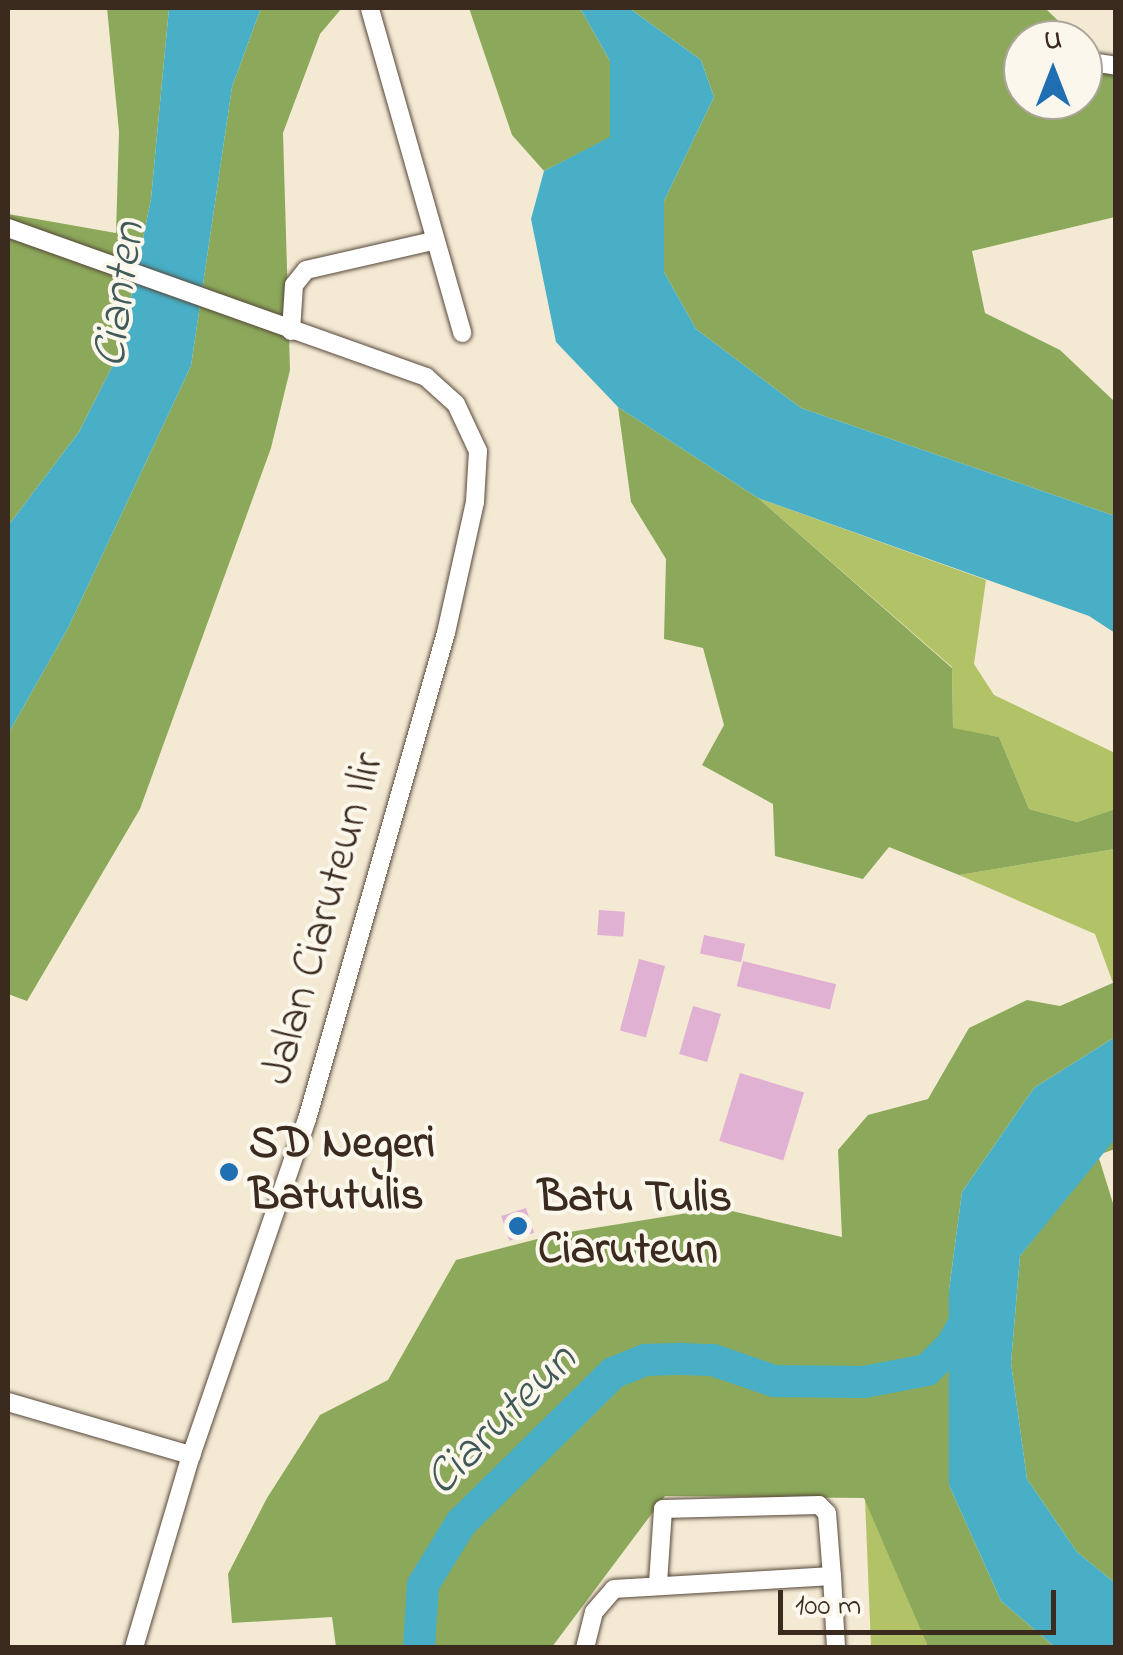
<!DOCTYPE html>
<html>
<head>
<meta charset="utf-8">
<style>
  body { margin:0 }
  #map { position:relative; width:1123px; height:1655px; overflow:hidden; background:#f4ead4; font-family:"Indie Flower",sans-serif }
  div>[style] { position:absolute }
  .green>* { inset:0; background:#b1c366 }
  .forest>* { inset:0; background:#8ca95b }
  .water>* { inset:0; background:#48afc7 }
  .river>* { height:32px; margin:-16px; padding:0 16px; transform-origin:16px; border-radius:16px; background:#48afc7 }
  .building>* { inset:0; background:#e1b1d4; transform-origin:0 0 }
  .roads { filter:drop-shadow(0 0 2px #574739) drop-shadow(0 0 2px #574739) }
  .street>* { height:18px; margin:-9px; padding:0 9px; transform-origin:9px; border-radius:9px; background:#fff }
  .dots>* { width:28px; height:28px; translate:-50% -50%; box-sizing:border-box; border:5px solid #fbf7ec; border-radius:50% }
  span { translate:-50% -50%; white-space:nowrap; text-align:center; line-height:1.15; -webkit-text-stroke:8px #fbf7ec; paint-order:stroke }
  .street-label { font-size:45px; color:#3b2a1e }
  .poi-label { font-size:45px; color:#3b2a1e; font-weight:700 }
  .left { translate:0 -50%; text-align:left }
  .water-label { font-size:48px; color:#405959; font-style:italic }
  .frame { position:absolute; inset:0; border:10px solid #3b2a1e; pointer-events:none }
  .north { position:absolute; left:1003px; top:20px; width:100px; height:100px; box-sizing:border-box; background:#fbf7ec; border:2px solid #aea59a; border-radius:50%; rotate:0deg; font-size:28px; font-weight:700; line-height:40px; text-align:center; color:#3b2a1e }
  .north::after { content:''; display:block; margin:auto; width:35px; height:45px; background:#1f6fb2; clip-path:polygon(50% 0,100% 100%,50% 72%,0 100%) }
  .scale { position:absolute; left:778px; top:1590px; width:278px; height:45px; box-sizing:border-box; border:5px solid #3b2a1e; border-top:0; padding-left:12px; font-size:30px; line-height:35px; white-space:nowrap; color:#3b2a1e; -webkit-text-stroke:8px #fbf7ec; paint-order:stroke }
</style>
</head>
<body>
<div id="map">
  <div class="green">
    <i style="clip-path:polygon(758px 498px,986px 580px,974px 664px,994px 695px,1115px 753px,1115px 809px,1077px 822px,1029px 809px,999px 737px,953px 729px,952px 667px)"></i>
    <i style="clip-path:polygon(1115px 849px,1113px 983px,1095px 934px,959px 875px)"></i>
    <i style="clip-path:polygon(865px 1498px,928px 1647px,871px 1647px)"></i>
  </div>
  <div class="forest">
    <i style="clip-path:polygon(107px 8px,169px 8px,151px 199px,120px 351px,79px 432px,8px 526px,8px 214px,116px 233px,119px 132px)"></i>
    <i style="clip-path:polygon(261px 8px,342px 8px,320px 34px,283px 133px,290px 370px,271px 448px,140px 809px,27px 1001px,8px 994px,8px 734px,68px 628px,191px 366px,232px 87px)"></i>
    <i style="clip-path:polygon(469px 8px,580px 8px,610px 61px,610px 138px,544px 171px,512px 135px)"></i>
    <i style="clip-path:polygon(629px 8px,1045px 8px,1078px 40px,1023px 40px,1023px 100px,1083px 100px,1083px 45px,1115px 76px,1115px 217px,972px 251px,985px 313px,1060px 350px,1115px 402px,1115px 516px,801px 408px,696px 329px,664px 272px,664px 201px,714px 97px,701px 60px)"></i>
    <i style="clip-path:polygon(618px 407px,758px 498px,952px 668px,953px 728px,999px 737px,1029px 809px,1077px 822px,1115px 809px,1115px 849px,959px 875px,889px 847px,863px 879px,775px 856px,773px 804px,702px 765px,724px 725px,703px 648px,664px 639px,666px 559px,631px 502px)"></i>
    <i style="clip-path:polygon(1115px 982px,1115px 1037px,1034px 1088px,962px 1192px,949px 1290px,949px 1485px,1001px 1601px,1055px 1647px,928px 1647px,864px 1498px,665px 1496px,552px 1647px,336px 1647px,332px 1617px,232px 1623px,228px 1574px,267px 1498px,320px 1415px,388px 1380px,456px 1260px,557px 1234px,719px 1208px,842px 1237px,838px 1150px,868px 1115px,928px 1099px,969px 1028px,1027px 1000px,1060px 1006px)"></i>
    <i style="clip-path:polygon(1115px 1139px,1115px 1149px,1098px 1155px,1116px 1213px,1115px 1583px,1077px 1552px,1027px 1479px,1011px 1363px,1020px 1256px,1098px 1155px)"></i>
  </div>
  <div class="water">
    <i style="clip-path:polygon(169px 8px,261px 8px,232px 87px,191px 366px,68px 628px,8px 734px,8px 526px,79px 432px,120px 351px,151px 199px)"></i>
    <i style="clip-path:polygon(580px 8px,629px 8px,701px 60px,714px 97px,664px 201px,664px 272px,696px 329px,801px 408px,1115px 516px,1115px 633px,1089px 616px,758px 498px,618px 407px,556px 342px,531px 219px,544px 171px,610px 137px,610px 61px)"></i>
    <i style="clip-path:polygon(1115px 1037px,1115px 1139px,1020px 1256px,1011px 1363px,1027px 1479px,1077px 1552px,1115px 1583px,1115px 1647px,1055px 1647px,1001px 1601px,949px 1485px,949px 1290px,962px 1192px,1034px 1088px)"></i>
  </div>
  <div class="river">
    <i style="left:419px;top:1648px;width:63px;rotate:-86.4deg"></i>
    <i style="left:423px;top:1585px;width:73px;rotate:-58.5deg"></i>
    <i style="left:461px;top:1523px;width:214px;rotate:-44.6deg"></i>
    <i style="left:613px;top:1373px;width:35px;rotate:-22deg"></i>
    <i style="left:646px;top:1360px;width:35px;rotate:-2deg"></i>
    <i style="left:681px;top:1359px;width:32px;rotate:2deg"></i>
    <i style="left:713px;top:1360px;width:65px;rotate:19deg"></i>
    <i style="left:774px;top:1381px;width:90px;rotate:0.6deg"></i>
    <i style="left:864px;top:1382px;width:64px;rotate:-10.8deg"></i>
    <i style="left:927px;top:1370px;width:35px;rotate:-45deg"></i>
    <i style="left:952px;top:1345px;width:39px;rotate:-61deg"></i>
  </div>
  <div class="building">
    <i style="left:599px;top:910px;width:26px;height:25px;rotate:4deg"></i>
    <i style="left:704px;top:935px;width:42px;height:19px;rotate:12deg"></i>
    <i style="left:639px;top:959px;width:27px;height:74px;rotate:15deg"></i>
    <i style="left:743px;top:961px;width:96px;height:26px;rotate:14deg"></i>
    <i style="left:693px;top:1006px;width:29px;height:50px;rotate:16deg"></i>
    <i style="left:740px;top:1073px;width:67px;height:71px;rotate:17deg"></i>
    <i style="left:526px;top:1208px;width:26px;height:26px;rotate:72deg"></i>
  </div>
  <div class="roads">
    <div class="street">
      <i style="left:370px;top:9px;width:337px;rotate:74.1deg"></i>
      <i style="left:1092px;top:62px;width:24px;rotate:9deg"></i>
      <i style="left:8px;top:228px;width:444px;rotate:19.6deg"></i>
      <i style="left:426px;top:377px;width:40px;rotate:42deg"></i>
      <i style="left:456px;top:404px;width:52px;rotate:64.9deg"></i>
      <i style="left:478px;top:451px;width:51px;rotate:93.4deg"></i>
      <i style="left:475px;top:502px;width:134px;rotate:102.5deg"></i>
      <i style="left:446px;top:633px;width:505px;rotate:105.96deg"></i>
      <i style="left:307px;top:1119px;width:355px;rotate:109deg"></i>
      <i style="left:191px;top:1455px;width:201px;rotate:106.5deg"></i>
      <i style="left:291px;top:331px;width:46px;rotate:-86.3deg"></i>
      <i style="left:294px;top:285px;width:19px;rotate:-51deg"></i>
      <i style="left:306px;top:270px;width:130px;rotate:-12.9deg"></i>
      <i style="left:8px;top:1402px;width:191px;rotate:16.2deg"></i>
      <i style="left:658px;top:1583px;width:74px;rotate:-86.1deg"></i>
      <i style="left:663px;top:1509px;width:156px;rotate:-1.5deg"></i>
      <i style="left:819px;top:1505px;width:11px;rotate:45deg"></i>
      <i style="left:827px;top:1513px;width:63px;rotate:85.5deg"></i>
      <i style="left:585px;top:1648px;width:37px;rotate:-76deg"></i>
      <i style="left:594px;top:1612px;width:30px;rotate:-49deg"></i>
      <i style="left:614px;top:1589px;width:218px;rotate:-3.4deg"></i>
      <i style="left:832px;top:1576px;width:72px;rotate:86.8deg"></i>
    </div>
  </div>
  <div class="dots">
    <i style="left:229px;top:1172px;background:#1f6fb2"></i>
    <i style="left:518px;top:1226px;background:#1f6fb2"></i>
  </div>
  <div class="street-label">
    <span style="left:325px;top:919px;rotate:-74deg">Jalan Ciaruteun Ilir</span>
  </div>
  <div class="poi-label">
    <span class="left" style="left:249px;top:1172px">SD Negeri<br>Batutulis</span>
    <span class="left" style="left:538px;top:1226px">Batu Tulis<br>Ciaruteun</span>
  </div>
  <div class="water-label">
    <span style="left:121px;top:295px;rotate:-82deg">Cianten</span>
    <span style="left:502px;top:1421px;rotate:-45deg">Ciaruteun</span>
  </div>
  <div class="frame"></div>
  <div class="north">U</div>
  <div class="scale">100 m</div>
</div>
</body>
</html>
